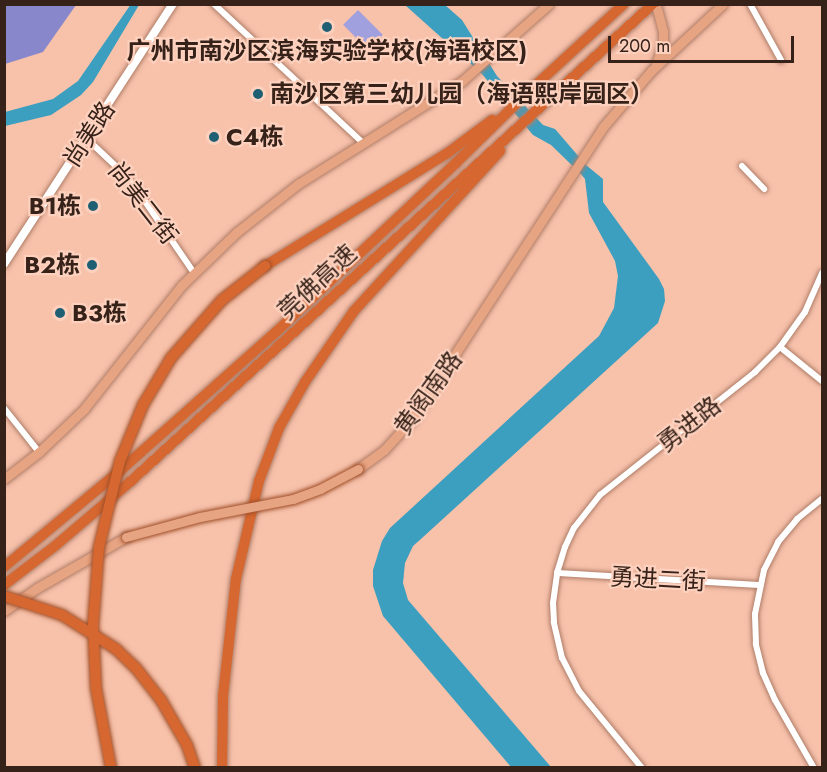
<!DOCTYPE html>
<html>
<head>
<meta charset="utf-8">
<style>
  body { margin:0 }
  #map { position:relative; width:827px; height:772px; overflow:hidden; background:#f7c1aa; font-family:Jost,"Noto Sans SC",sans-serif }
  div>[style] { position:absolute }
  .green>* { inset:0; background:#a0a0de; transform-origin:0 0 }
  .forest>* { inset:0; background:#8987cc }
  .water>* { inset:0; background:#3c9fc0 }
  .roads { filter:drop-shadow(0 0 2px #af7d68) drop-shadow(0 0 2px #af7d68) }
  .minor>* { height:6px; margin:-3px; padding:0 3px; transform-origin:3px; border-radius:3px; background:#fff }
  .tertiary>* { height:8px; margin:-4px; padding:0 4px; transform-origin:4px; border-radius:4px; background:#fff }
  .primary>* { height:9px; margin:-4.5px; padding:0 4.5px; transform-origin:4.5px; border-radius:4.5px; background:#e7a483 }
  .motorway>* { height:10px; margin:-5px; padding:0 5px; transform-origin:5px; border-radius:5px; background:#d76730 }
  .bridges { filter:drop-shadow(0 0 2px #9f4f28) drop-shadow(0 0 2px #9f4f28) }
  .primary-bridge>* { height:9px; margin:-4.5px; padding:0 4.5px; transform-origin:4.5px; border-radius:4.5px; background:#e7a483 }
  .motorway-bridge>* { height:10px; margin:-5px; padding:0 5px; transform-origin:5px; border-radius:5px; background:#d76730 }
  .dots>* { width:16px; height:16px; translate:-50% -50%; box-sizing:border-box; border:3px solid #fdd1be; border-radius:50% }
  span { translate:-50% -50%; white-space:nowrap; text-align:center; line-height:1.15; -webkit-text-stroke:4.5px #fdd1be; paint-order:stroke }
  .poi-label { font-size:24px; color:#362219; font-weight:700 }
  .left { translate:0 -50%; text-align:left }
  .right { translate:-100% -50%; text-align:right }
  .street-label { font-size:24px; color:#362219 }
  .frame { position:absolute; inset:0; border:6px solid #362219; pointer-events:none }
  .scale { position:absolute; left:608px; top:36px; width:186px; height:27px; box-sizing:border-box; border:3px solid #362219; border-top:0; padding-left:8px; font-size:18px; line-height:21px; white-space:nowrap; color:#362219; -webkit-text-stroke:4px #fdd1be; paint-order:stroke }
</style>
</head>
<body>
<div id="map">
  <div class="green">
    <i style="left:358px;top:10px;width:35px;height:21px;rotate:45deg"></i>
  </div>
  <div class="forest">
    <i style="clip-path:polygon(5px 4px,76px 4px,76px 5px,43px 52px,5px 64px)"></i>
  </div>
  <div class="water">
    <i style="clip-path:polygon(131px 4px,139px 5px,93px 82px,81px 95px,51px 115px,5px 126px,5px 112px,53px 99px,78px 81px)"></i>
    <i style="clip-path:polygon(405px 5px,445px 5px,462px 20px,497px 76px,543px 125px,555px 129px,586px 165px,603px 179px,603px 202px,659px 279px,664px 289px,665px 301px,658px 323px,422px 538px,413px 546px,405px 563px,403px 583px,408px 600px,551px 767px,511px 767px,383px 616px,373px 586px,373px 570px,382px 541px,390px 528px,599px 336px,614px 308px,618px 276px,615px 261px,589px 213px,585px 179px,581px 174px,551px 145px,533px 135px,482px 74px)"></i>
  </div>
  <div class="roads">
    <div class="minor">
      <i style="left:214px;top:4px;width:205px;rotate:43deg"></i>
      <i style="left:750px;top:4px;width:64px;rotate:61deg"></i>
      <i style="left:86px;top:138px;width:47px;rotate:43.3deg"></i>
      <i style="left:120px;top:170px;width:31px;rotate:50deg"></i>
      <i style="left:140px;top:194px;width:96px;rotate:55.6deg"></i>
      <i style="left:742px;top:166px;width:32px;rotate:46deg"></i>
      <i style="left:780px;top:347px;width:54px;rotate:39deg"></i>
      <i style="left:4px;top:408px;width:56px;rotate:51.5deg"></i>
      <i style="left:557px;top:573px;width:203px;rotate:3.4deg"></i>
      <i style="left:642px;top:768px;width:99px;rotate:-129.3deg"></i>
      <i style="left:579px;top:691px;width:37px;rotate:-117deg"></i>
      <i style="left:562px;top:658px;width:37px;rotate:-103deg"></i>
      <i style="left:554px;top:622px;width:19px;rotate:-93deg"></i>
      <i style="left:553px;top:603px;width:30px;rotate:-82deg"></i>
      <i style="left:557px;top:573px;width:27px;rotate:-73deg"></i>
      <i style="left:565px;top:547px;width:21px;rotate:-65deg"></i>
      <i style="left:574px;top:528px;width:42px;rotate:-51.8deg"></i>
      <i style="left:600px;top:495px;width:198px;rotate:-38.4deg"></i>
      <i style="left:755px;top:372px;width:35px;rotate:-45deg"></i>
      <i style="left:780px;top:347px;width:43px;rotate:-54.5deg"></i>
      <i style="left:805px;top:312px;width:43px;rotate:-66.4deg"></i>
      <i style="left:814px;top:768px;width:78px;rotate:-119.8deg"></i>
      <i style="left:775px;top:700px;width:30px;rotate:-114deg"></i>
      <i style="left:763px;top:673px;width:30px;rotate:-104deg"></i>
      <i style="left:756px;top:644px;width:30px;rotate:-92deg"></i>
      <i style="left:755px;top:614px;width:45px;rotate:-78.4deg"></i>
      <i style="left:764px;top:570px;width:31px;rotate:-63deg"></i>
      <i style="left:778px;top:542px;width:30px;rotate:-50deg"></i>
      <i style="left:797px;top:519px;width:32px;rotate:-39deg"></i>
    </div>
    <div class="tertiary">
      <i style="left:4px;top:264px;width:310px;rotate:-57deg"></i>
    </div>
    <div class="primary">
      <i style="left:656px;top:64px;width:20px;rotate:-70deg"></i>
      <i style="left:663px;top:45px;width:14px;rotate:-90deg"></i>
      <i style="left:663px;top:31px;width:28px;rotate:-105deg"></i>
      <i style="left:358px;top:469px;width:32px;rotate:-36deg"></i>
      <i style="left:384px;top:450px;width:45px;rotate:-47.7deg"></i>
      <i style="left:414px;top:417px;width:346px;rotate:-56.9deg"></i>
      <i style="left:603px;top:127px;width:74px;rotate:-49.4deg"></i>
      <i style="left:651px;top:71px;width:98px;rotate:-42.9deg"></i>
      <i style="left:4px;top:479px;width:44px;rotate:-37.6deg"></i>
      <i style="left:39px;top:452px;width:62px;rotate:-43.7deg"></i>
      <i style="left:84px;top:409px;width:157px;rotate:-51.7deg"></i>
      <i style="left:181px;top:286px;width:78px;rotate:-44deg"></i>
      <i style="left:237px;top:232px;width:78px;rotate:-38.2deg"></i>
      <i style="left:298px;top:184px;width:194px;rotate:-32.1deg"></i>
      <i style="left:462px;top:81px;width:116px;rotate:-41.5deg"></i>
      <i style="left:4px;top:611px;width:40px;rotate:-34.9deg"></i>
      <i style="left:37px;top:588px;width:103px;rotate:-29.8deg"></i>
    </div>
    <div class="motorway">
      <i style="left:265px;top:266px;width:216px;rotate:-31.8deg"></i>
      <i style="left:449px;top:152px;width:54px;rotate:-36.7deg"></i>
      <i style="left:4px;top:567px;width:152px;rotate:-39.7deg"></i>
      <i style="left:121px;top:470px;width:208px;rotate:-41.7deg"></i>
      <i style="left:276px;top:332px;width:247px;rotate:-43.2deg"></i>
      <i style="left:456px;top:163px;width:97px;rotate:-44.6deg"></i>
      <i style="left:525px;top:95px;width:134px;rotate:-42.6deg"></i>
      <i style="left:4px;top:585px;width:64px;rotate:-37.4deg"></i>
      <i style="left:55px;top:546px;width:99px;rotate:-40.5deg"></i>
      <i style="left:130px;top:482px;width:709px;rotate:-42.43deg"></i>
      <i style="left:222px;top:768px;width:72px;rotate:-89.2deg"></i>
      <i style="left:223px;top:696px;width:118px;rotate:-83.7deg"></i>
      <i style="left:236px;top:579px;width:101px;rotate:-76.8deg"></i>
      <i style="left:259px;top:481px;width:57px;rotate:-69.3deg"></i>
      <i style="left:279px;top:428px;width:53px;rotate:-60.5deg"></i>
      <i style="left:305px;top:382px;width:86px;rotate:-55.4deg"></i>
      <i style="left:354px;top:311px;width:217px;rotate:-47.6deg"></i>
    </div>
  </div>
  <div class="bridges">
    <div class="primary-bridge">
      <i style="left:126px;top:537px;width:77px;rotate:-15.1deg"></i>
      <i style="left:200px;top:517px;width:95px;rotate:-11deg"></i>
      <i style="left:293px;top:499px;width:29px;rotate:-20deg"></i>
      <i style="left:320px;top:489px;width:43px;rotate:-27.8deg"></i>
    </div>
    <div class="motorway-bridge">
      <i style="left:4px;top:596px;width:61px;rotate:18.1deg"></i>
      <i style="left:62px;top:615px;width:64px;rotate:32.2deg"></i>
      <i style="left:116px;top:649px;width:28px;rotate:44deg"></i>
      <i style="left:136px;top:668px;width:41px;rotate:52deg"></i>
      <i style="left:161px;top:700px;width:52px;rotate:60deg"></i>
      <i style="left:187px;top:745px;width:24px;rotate:71deg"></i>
      <i style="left:111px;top:768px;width:81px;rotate:-100.6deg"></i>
      <i style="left:96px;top:688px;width:63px;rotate:-92.7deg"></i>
      <i style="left:93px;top:625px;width:78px;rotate:-85.6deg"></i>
      <i style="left:99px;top:547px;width:89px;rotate:-76.3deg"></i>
      <i style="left:120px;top:461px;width:61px;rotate:-67.7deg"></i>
      <i style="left:143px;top:405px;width:55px;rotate:-59.2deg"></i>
      <i style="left:171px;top:358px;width:77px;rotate:-48.7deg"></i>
      <i style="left:222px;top:300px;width:55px;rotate:-38.3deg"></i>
    </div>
  </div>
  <div class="dots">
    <i style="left:327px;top:27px;background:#1f5f74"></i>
    <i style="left:258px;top:94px;background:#1f5f74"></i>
    <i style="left:214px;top:137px;background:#1f5f74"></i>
    <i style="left:93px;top:206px;background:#1f5f74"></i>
    <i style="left:92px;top:265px;background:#1f5f74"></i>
    <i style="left:60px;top:313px;background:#1f5f74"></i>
  </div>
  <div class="poi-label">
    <span style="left:327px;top:51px">广州市南沙区滨海实验学校(海语校区)</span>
    <span class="left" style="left:270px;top:94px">南沙区第三幼儿园（海语熙岸园区）</span>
    <span class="left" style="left:226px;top:137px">C4栋</span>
    <span class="right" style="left:81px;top:206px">B1栋</span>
    <span class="right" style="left:80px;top:265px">B2栋</span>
    <span class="left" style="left:72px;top:313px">B3栋</span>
  </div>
  <div class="street-label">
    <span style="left:89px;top:134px;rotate:-57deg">尚美路</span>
    <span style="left:143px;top:203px;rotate:52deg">尚美二街</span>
    <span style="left:317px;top:282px;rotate:-43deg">莞佛高速</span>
    <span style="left:428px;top:393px;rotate:-54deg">黄阁南路</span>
    <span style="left:689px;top:424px;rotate:-38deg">勇进路</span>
    <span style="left:658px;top:579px;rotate:3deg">勇进二街</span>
  </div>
  <div class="frame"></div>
  <div class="scale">200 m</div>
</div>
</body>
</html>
